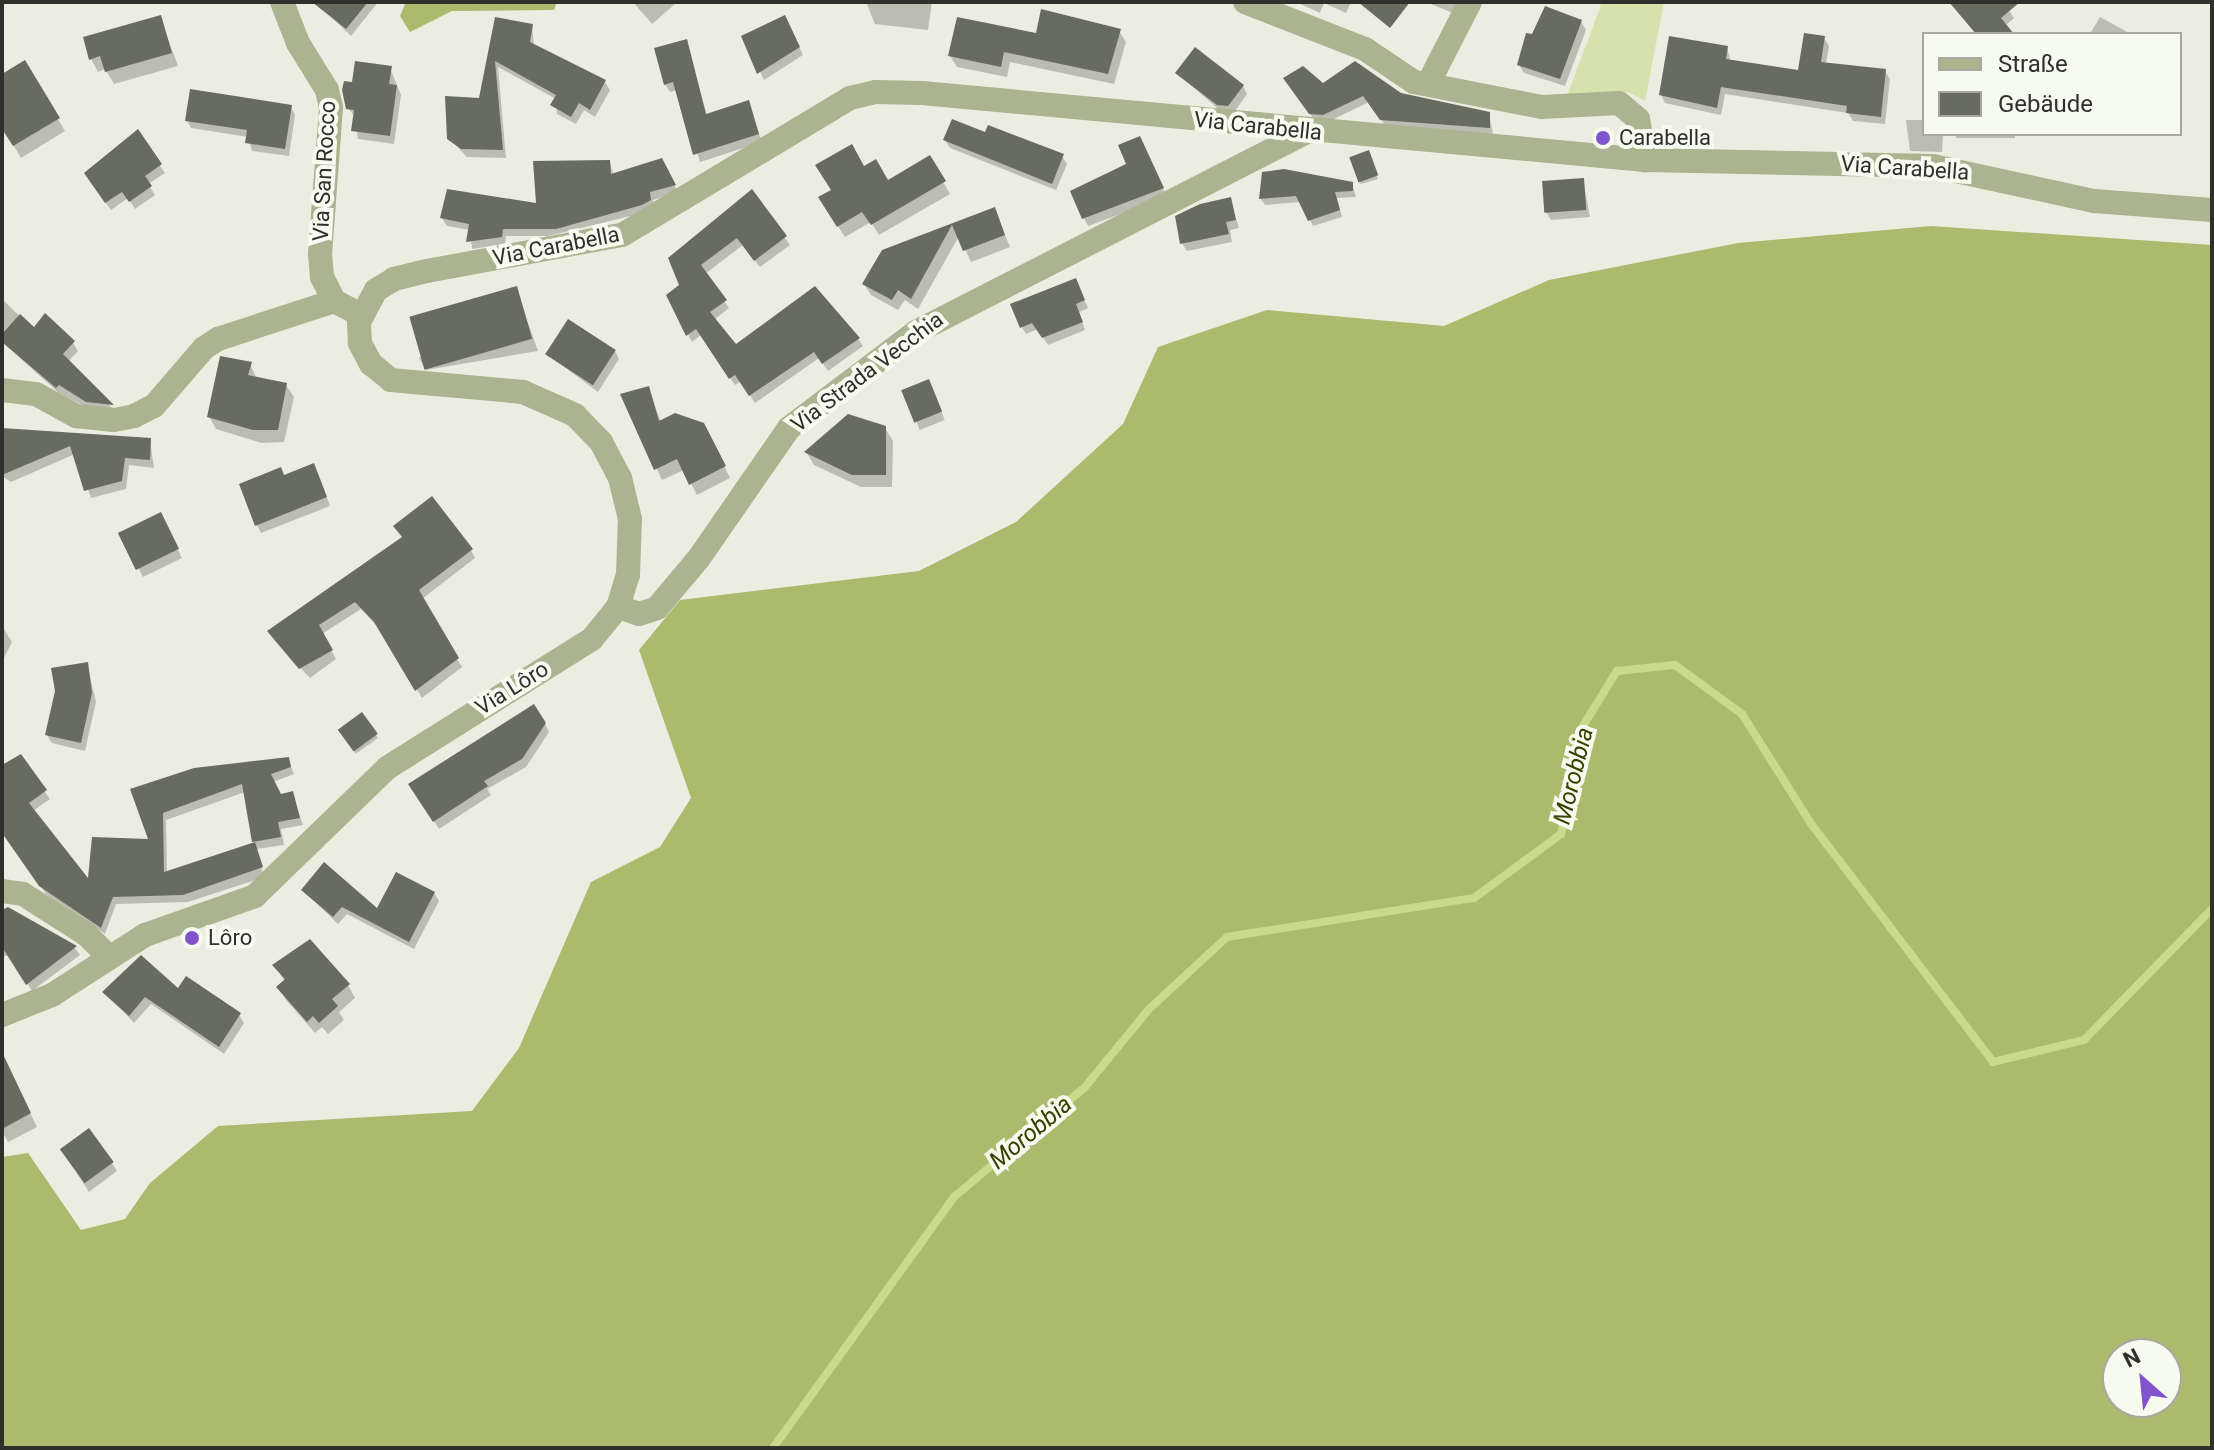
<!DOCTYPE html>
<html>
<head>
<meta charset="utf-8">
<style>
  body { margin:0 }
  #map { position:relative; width:2214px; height:1450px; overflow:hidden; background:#eaede0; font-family:Roboto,sans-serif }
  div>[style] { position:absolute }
  .green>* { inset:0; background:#d6e1ab }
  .forest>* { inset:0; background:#abba6c }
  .shadow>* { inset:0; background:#0003; transform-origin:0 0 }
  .stream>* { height:8px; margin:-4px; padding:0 4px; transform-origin:4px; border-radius:4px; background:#cada8a }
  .building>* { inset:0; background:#686b60; transform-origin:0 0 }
  .minor>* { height:24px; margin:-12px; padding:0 12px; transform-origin:12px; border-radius:12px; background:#abb391 }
  .tertiary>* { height:24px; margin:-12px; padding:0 12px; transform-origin:12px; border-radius:12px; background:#abb391 }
  .dots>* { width:22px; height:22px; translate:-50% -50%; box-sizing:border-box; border:4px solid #f7faee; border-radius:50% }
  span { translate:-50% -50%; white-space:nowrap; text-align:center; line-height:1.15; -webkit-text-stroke:8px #f7faee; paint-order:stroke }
  .street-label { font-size:22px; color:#2f302c }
  .poi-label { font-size:22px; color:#2f302c }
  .left { translate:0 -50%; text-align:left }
  .water-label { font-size:24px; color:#374001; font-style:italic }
  .frame { position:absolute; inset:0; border:4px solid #2f302c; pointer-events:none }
  .legend { position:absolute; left:1922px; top:32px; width:260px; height:104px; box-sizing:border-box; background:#f7faee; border:2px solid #a7a9a0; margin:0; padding:10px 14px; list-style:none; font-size:24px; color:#2f302c }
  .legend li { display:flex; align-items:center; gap:16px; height:40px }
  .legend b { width:40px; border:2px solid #a7a9a0 }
  .north { position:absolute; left:2102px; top:1338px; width:80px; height:80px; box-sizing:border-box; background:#f7faee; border:2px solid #a7a9a0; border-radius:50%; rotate:333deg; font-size:22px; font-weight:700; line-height:32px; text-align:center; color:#2f302c }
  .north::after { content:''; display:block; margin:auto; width:28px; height:36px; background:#8154cd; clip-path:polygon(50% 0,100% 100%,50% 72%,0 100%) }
</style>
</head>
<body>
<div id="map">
  <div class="green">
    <i style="clip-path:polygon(1595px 2px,1664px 2px,1645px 101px,1628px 92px,1567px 96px,1601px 5px)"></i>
  </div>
  <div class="forest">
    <i style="clip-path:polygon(406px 2px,557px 2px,554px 10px,452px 11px,410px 32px,400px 16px)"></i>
    <i style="clip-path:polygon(evenodd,1931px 226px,2212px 245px,2212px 1448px,2px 1448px,2px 1157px,28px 1153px,81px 1230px,125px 1219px,150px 1183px,218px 1126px,472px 1111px,519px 1048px,591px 882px,660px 847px,691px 798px,639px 650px,680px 600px,919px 571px,1016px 522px,1123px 424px,1158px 347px,1267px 310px,1444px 326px,1549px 280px,1738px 243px,1931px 226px,2118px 1354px,2166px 1354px,2166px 1402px,2118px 1402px,2118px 1354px)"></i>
  </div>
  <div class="shadow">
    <i style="clip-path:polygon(316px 2px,378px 2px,351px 36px)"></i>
    <i style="clip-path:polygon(633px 2px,674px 2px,675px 4px,652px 24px)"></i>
    <i style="clip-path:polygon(866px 2px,932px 2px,928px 30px,875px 24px)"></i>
    <i style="clip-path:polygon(1296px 2px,1351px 2px,1346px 13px,1324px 3px,1320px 13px)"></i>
    <i style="clip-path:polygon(1426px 2px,1464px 2px,1455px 14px)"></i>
    <i style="clip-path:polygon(1956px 2px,2003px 2px,2014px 18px,2005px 26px,2010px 34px,1976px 34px)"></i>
    <i style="clip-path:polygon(160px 17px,178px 66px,114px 84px,105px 69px,98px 72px,91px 59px)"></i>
    <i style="clip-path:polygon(2100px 17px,2131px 34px,2090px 34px)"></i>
    <i style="clip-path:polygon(497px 19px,532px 26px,534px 47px,605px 82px,610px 90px,595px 117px,584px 110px,576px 124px,557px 114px,556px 99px,498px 67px,506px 158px,467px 157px,449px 138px,481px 100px)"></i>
    <i style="clip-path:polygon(1581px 22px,1586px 30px,1565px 86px,1524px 73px,1519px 65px)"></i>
    <i style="clip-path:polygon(789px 26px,803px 55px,764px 80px,744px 37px)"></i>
    <i style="clip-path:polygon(1119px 31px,1126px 42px,1114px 84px,1010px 62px,1007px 77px,957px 67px,950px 56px,1038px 35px)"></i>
    <i style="clip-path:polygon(1824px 38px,1829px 46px,1826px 64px,1885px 71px,1890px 79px,1885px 124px,1853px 121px,1848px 113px,1725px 94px,1721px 115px,1665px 103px,1661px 95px,1727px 48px,1731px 62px,1799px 72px)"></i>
    <i style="clip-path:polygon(686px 42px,707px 116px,748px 103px,762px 142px,700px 162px,678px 90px,670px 92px,665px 84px)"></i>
    <i style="clip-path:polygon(24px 62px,65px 131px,21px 158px,2px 126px,2px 76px)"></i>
    <i style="clip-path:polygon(390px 68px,401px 95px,394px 144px,358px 139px,355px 117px,348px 108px,353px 84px)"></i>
    <i style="clip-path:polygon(1177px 73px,1243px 86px,1247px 94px,1233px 114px,1223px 113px)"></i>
    <i style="clip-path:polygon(1318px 89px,1400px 95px,1489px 114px,1493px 134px,1386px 127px,1369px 102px,1328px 122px,1315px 121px,1309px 112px)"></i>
    <i style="clip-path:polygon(291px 107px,295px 115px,289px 156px,252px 151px,248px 137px,191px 128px,187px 120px)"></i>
    <i style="clip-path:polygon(1906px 120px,1924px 120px,1924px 134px,1943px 134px,1942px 152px,1910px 151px)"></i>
    <i style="clip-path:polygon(137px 132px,165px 173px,148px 184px,155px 195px,135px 209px,128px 198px,111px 210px,91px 182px)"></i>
    <i style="left:1956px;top:134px;width:59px;height:4px"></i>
    <i style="clip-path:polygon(986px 135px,1062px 156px,1067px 164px,1056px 190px,950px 148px,945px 140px)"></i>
    <i style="clip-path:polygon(1144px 146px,1167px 197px,1088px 226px,1084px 218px)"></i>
    <i style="clip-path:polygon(1370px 156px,1378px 179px,1361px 184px,1359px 181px)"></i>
    <i style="clip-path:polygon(930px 158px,950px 194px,879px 235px,871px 222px,845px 237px,827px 209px,864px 169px,887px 182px)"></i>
    <i style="clip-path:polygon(609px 162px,614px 175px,666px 168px,678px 192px,653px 200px,654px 208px,647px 212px,548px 236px,506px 236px,505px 244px,472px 249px,470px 230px,447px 226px,442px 218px,538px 205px)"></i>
    <i style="clip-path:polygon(1583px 180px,1590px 217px,1551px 220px,1546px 212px)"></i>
    <i style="clip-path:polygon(1352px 184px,1356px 197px,1337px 198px,1342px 217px,1313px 226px,1301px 202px,1265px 205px,1261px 199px)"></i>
    <i style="clip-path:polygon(752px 192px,790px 245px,760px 267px,743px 245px,705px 274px,729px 308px,714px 320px,735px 347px,858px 339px,863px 346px,828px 371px,819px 358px,755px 403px,741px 381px,735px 385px,701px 335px,692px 342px,668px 296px,682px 286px)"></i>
    <i style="clip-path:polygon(1230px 200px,1239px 228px,1230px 230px,1232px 242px,1187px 251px,1182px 243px)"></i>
    <i style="clip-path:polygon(994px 209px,1010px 247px,971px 262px,959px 236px,918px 309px,905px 300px,898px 310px,871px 295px,864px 284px,883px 251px)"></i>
    <i style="clip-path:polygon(1079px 288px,1088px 308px,1079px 312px,1085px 330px,1048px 345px,1038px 329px,1026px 334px,1022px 327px)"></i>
    <i style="clip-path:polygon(516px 289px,538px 351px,426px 370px,419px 358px)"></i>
    <i style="clip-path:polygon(2px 299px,34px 330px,73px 343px,78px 351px,68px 362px,116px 412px,92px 410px,60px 394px,2px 342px)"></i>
    <i style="clip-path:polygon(615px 351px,619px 359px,598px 392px,548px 355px)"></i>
    <i style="clip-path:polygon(250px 364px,257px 379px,286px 385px,294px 397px,284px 442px,262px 443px,216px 429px,209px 416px)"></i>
    <i style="left:929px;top:381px;width:42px;height:27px;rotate:68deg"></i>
    <i style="clip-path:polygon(648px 388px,661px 422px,710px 437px,730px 478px,697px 495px,684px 470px,662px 480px,623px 395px)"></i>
    <i style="clip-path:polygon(885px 428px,893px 441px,892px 487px,861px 487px,814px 465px,806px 452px)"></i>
    <i style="clip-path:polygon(2px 430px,150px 440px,154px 468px,129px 465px,126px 489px,91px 498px,75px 454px,11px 482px,2px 476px)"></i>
    <i style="clip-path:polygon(318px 474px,330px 506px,261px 533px,257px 525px)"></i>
    <i style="clip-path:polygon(165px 523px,182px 558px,143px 577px,121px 533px)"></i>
    <i style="clip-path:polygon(403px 539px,471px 550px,475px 558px,422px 599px,462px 667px,422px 698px,381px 630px,361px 609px,322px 634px,336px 659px,310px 678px,274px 640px)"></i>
    <i style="clip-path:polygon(2px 626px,12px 642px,2px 662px)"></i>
    <i style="clip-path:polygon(87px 664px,96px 702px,85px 751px,52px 743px,47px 735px)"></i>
    <i style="left:362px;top:715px;width:28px;height:27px;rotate:55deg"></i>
    <i style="clip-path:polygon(545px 724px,549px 732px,526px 767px,487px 789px,491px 795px,439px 829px,416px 792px)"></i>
    <i style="clip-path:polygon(evenodd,21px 757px,50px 799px,33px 811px,89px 883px,151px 841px,133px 790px,288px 759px,294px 774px,273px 782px,280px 796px,292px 793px,303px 825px,281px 829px,284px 845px,256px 849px,264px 877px,188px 902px,116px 904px,105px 934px,46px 894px,2px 823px,2px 771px,21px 757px,245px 792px,255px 844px,167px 873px,166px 820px,245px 792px)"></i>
    <i style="clip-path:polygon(303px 890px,378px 911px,434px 893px,439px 901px,414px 949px,347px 914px,338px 924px)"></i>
    <i style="clip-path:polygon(8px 909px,75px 948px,80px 955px,32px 991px,9px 955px,2px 957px,2px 913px)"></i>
    <i style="clip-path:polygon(275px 966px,348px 985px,355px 998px,339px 1012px,344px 1020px,328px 1034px,322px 1027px,315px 1033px,286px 1000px,279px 987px,285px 982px)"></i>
    <i style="clip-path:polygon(179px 991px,239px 1015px,244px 1023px,224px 1054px,151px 1004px,134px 1023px,105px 992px)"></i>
    <i style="clip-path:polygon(2px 1056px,37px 1127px,8px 1142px,2px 1131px)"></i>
    <i style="clip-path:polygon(67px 1158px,112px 1163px,117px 1171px,89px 1192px)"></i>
  </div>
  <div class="stream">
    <i style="left:773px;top:1448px;width:309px;rotate:-54.2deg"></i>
    <i style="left:954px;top:1197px;width:171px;rotate:-40deg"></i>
    <i style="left:1085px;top:1087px;width:101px;rotate:-50.6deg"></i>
    <i style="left:1149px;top:1009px;width:106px;rotate:-42.7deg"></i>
    <i style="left:1227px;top:937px;width:250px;rotate:-9deg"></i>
    <i style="left:1474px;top:898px;width:108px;rotate:-36.3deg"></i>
    <i style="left:1561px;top:834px;width:110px;rotate:-78.5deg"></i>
    <i style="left:1583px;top:726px;width:65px;rotate:-58.3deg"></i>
    <i style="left:1617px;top:671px;width:58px;rotate:-5.9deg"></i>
    <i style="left:1675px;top:665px;width:83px;rotate:36.2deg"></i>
    <i style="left:1742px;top:714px;width:131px;rotate:57.8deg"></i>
    <i style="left:1812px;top:825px;width:298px;rotate:52.6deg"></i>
    <i style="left:1993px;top:1062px;width:94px;rotate:-13.6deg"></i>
    <i style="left:2084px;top:1040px;width:183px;rotate:-45.7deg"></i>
  </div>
  <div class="building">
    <i style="clip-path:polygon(312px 2px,368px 2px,346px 29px)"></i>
    <i style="clip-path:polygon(1358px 2px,1410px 2px,1390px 28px)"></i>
    <i style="clip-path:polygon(1949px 2px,2020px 2px,2001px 18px,2014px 34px,1976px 34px)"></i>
    <i style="clip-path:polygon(1545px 6px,1582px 20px,1560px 79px,1517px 65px,1526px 33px,1532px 34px)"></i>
    <i style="clip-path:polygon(1041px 9px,1121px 29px,1108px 74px,1004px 52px,1001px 67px,948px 56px,957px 17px,1036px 33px)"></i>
    <i style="clip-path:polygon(161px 15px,172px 53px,105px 72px,100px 56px,89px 60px,83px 37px)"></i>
    <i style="clip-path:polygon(785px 15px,800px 47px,757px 74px,741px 36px)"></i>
    <i style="clip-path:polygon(495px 17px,533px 24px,530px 42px,606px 80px,590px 110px,579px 103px,571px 117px,550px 105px,556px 95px,495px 61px,503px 150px,461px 149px,447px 139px,445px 96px,479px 98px)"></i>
    <i style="clip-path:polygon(1804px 33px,1825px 36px,1821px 62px,1886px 69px,1881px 117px,1846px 113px,1847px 106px,1721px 87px,1717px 108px,1659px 95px,1669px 36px,1728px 46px,1726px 59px,1798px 70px)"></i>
    <i style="clip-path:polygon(687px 39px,706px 114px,749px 100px,759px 134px,693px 155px,673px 82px,664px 85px,654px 48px)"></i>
    <i style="clip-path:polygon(1195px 47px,1244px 85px,1228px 106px,1217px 105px,1175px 73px)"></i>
    <i style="clip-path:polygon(25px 60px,60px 118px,13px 146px,2px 129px,2px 74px)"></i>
    <i style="clip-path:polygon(355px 61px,392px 66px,389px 84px,397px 85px,390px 136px,351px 131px,354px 110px,346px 109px,342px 90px,344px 81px,352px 82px)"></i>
    <i style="clip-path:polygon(1355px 61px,1401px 93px,1490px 112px,1490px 128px,1380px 120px,1363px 96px,1323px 115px,1309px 114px,1283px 78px,1303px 66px,1323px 83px)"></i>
    <i style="clip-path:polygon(190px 89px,292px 105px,285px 149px,245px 143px,247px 130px,185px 121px)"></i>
    <i style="clip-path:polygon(952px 119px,985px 132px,988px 125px,1064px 154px,1052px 184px,943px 140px)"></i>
    <i style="clip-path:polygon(138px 129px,162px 164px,145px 176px,152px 186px,129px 202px,122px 192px,105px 203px,84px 173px)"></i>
    <i style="clip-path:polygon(1140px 136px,1164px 188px,1082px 219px,1070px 191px,1126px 164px,1118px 145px)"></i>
    <i style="clip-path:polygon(852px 144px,864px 166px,876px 159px,888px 180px,930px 155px,946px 181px,871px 225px,862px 212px,837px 227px,818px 197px,831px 190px,815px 165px)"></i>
    <i style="left:1369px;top:150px;width:27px;height:21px;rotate:70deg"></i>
    <i style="clip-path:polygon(662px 158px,676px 185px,650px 192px,651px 200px,642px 205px,556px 229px,503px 229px,502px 237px,466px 242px,469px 224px,440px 218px,447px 189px,536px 203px,533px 161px,610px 160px,611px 174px)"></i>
    <i style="clip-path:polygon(1284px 169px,1353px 182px,1353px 191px,1335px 192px,1340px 210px,1308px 221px,1296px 196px,1259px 199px,1262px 172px)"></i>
    <i style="left:1584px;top:178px;width:32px;height:42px;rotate:86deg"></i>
    <i style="clip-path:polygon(752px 189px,787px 236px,754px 261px,737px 238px,701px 265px,727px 300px,710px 312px,736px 344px,815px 286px,860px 338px,822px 364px,814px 352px,749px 396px,735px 375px,729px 379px,696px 329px,686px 336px,666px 295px,679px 285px,668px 258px)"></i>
    <i style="clip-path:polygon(1231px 197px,1236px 220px,1226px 222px,1229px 234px,1180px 244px,1175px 216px,1200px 204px)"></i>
    <i style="clip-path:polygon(995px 207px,1005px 235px,963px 251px,952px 225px,911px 299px,898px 290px,892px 300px,862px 284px,882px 250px)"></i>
    <i style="clip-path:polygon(1076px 278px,1085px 300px,1076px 304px,1083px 322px,1042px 338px,1032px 323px,1020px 328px,1010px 304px)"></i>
    <i style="left:517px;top:286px;width:55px;height:112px;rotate:74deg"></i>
    <i style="clip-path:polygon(45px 313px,75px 341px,63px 354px,114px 405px,86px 402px,59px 385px,56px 388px,2px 342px,2px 334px,20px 314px,34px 327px)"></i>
    <i style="left:568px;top:319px;width:57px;height:42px;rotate:33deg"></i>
    <i style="clip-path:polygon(220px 356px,252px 362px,248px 375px,287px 383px,278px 430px,253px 430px,207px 417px)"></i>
    <i style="left:929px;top:379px;width:35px;height:30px;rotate:68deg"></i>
    <i style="clip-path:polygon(649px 386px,659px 421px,675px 413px,704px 423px,726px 466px,689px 485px,677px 459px,654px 470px,620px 394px)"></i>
    <i style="clip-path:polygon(848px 414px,886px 426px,886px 475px,852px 475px,804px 452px)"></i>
    <i style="clip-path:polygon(2px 428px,151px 438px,150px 460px,125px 458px,122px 481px,84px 491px,70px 446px,2px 475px)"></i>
    <i style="clip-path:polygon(314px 463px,327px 497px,255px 526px,239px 484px,281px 467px,284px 475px)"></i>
    <i style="clip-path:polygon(432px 496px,473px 549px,419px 590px,459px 658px,415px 691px,374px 622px,355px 602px,319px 625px,333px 650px,299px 669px,267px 631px,402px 537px,393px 526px)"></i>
    <i style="left:161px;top:512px;width:41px;height:48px;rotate:64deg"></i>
    <i style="clip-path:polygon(88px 662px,92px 693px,81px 743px,45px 735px,55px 691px,51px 668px)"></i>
    <i style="clip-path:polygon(534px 704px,546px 723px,522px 759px,484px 781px,488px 786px,433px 822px,408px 784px)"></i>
    <i style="left:362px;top:712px;width:27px;height:30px;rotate:54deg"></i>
    <i style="clip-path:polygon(21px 754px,47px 790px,29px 803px,88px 878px,92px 837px,148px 839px,130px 789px,194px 768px,289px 757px,291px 767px,271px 774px,281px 794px,293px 791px,300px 818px,278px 822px,281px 837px,252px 842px,242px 784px,163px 813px,164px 872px,255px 842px,263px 867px,183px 895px,113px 897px,101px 928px,39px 886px,2px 833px,2px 765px)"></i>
    <i style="clip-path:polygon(324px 862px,377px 908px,396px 872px,435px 892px,409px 942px,342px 907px,333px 917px,301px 890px)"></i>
    <i style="clip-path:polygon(8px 907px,77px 946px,26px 985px,2px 947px,2px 910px)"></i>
    <i style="clip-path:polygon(310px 939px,350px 984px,332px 999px,338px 1006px,319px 1023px,313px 1016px,307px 1022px,276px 987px,285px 979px,272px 965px)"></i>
    <i style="clip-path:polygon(141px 955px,178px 988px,186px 976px,241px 1013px,219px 1047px,145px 997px,129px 1016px,102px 992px)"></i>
    <i style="clip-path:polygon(2px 1052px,31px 1113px,2px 1129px)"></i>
    <i style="left:89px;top:1128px;width:42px;height:36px;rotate:54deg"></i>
  </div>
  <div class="minor">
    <i style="left:282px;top:2px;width:44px;rotate:68.7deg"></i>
    <i style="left:298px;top:43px;width:55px;rotate:58.3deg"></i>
    <i style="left:327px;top:90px;width:18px;rotate:77deg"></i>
    <i style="left:331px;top:108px;width:146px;rotate:94.3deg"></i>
    <i style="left:320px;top:254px;width:23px;rotate:85deg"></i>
    <i style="left:322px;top:277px;width:27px;rotate:63deg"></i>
    <i style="left:1245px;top:2px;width:129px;rotate:21.4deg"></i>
    <i style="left:1365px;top:49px;width:59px;rotate:34deg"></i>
    <i style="left:1414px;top:82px;width:130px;rotate:11.1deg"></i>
    <i style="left:1542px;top:107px;width:77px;rotate:-3deg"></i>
    <i style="left:1619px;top:103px;width:25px;rotate:40deg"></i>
    <i style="left:1638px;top:119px;width:42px;rotate:80.3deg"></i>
    <i style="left:1428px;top:84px;width:92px;rotate:-62.9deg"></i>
    <i style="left:2px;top:390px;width:34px;rotate:7deg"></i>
    <i style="left:36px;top:394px;width:46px;rotate:28.8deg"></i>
    <i style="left:76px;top:416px;width:38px;rotate:6deg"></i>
    <i style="left:114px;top:420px;width:20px;rotate:-11deg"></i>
    <i style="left:134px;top:416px;width:22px;rotate:-27deg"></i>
    <i style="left:154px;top:406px;width:77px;rotate:-49.2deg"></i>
    <i style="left:204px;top:348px;width:17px;rotate:-33deg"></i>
    <i style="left:218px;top:339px;width:122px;rotate:-18.1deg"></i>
    <i style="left:334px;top:301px;width:31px;rotate:27deg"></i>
    <i style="left:618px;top:607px;width:22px;rotate:18deg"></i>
    <i style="left:639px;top:614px;width:19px;rotate:-18deg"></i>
    <i style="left:657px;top:608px;width:65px;rotate:-50deg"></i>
    <i style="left:699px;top:558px;width:158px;rotate:-55.3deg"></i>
    <i style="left:789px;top:428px;width:159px;rotate:-37.1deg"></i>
    <i style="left:916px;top:332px;width:441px;rotate:-27.1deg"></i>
    <i style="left:2px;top:891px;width:21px;rotate:8deg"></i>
    <i style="left:23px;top:894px;width:76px;rotate:32.6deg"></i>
    <i style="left:87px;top:935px;width:30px;rotate:45deg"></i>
  </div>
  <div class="tertiary">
    <i style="left:2px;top:1015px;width:54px;rotate:-21.8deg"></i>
    <i style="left:52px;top:995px;width:111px;rotate:-32.8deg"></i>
    <i style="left:145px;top:935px;width:117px;rotate:-19.5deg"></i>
    <i style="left:255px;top:896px;width:184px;rotate:-44.1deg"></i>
    <i style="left:387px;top:768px;width:242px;rotate:-32.2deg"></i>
    <i style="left:592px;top:639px;width:41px;rotate:-50.9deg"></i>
    <i style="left:618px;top:607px;width:34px;rotate:-73deg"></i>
    <i style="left:628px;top:575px;width:56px;rotate:-88deg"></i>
    <i style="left:630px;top:519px;width:42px;rotate:-103.7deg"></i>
    <i style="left:620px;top:478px;width:41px;rotate:-117.8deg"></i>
    <i style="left:601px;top:442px;width:37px;rotate:-134deg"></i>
    <i style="left:575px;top:415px;width:57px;rotate:-156.1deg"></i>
    <i style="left:523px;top:392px;width:133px;rotate:-174.8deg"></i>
    <i style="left:391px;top:380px;width:26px;rotate:-141deg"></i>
    <i style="left:371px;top:364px;width:24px;rotate:-118deg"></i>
    <i style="left:360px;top:343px;width:21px;rotate:-93deg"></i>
    <i style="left:359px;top:322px;width:36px;rotate:-62deg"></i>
    <i style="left:376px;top:290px;width:21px;rotate:-31deg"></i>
    <i style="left:394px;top:279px;width:34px;rotate:-14deg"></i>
    <i style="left:427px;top:271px;width:198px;rotate:-10.5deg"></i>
    <i style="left:622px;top:235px;width:266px;rotate:-31deg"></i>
    <i style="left:850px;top:98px;width:27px;rotate:-13deg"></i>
    <i style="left:876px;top:92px;width:46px;rotate:1.2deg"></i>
    <i style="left:922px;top:93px;width:726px;rotate:5.29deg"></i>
    <i style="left:1645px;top:160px;width:288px;rotate:1.2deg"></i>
    <i style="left:1933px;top:166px;width:165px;rotate:12.3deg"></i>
    <i style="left:2094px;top:201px;width:118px;rotate:4.4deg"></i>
  </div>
  <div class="dots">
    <i style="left:1603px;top:138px;background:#8154cd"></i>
    <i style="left:192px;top:938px;background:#8154cd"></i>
  </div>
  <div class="street-label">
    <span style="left:1258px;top:126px;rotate:6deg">Via Carabella</span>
    <span style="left:1905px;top:168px;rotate:4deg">Via Carabella</span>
    <span style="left:324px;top:171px;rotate:-87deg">Via San Rocco</span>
    <span style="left:556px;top:246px;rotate:-11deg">Via Carabella</span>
    <span style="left:867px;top:372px;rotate:-37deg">Via Strada Vecchia</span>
    <span style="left:512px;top:688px;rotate:-32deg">Via Lôro</span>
  </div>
  <div class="poi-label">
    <span class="left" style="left:1619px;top:138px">Carabella</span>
    <span class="left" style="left:208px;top:938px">Lôro</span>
  </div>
  <div class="water-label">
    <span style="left:1574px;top:776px;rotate:-76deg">Morobbia</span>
    <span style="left:1031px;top:1133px;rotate:-40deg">Morobbia</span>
  </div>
  <div class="frame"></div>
  <ul class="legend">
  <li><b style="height:10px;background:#abb391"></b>Straße</li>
  <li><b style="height:22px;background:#686b60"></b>Gebäude</li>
  </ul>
  <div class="north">N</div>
</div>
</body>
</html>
